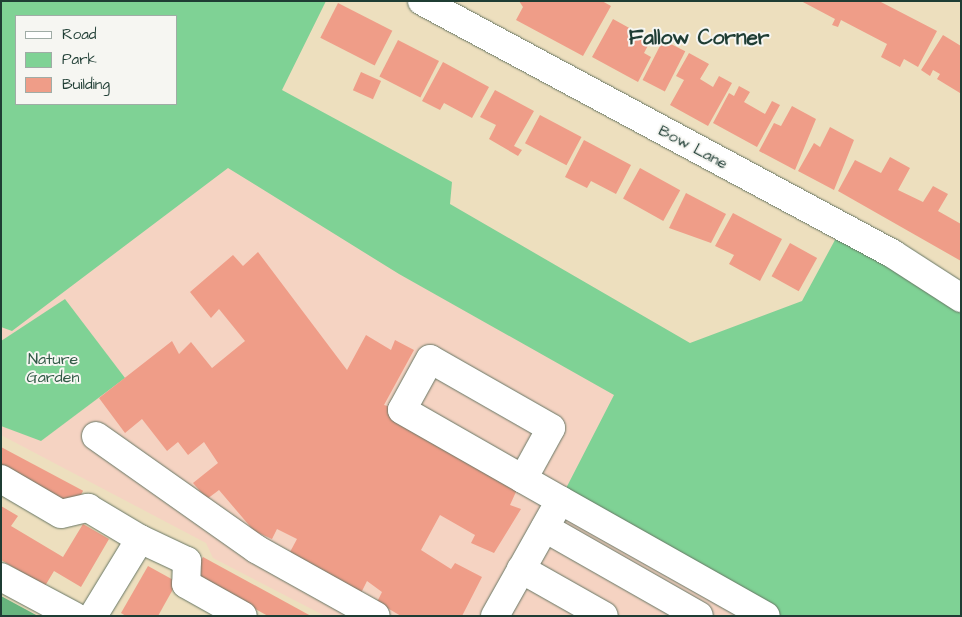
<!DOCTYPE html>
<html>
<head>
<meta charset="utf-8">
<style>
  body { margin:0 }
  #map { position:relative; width:962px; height:617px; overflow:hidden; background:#eddfbe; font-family:"Architects Daughter",sans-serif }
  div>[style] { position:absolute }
  .built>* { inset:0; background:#f5d3c2 }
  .green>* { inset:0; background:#7fd295 }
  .forest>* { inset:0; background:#67b47e }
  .building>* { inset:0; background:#ef9d88; transform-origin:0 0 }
  .roads { filter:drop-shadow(0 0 1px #677664) drop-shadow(0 0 1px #677664) }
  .minor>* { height:28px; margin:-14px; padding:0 14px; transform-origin:14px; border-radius:14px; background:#fff }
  span { translate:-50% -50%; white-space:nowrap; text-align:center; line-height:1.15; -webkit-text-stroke:4px #f6f6f2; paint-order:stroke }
  .street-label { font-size:16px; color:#1f3d34 }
  .park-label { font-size:16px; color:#325b47 }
  .district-label { font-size:21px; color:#1f3d34; font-weight:700 }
  .frame { position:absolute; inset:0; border:2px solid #1f3d34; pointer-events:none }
  .legend { position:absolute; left:15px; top:15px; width:162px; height:90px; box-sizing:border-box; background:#f6f6f2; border:1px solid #a0aca6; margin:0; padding:6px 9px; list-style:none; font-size:15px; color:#1f3d34 }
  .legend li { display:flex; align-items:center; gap:10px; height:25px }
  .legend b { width:25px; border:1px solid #a0aca6 }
</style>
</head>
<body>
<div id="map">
  <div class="built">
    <i style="clip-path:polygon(evenodd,1px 1px,326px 1px,282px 90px,452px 183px,450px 204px,690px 343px,802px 301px,842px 227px,961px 616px,325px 616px,213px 558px,206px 543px,1px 435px,1px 1px,16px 16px,176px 16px,176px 104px,16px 104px,16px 16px)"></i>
  </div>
  <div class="green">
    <i style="clip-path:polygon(evenodd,1px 1px,326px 1px,282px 90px,452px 182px,450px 204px,690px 343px,802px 301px,842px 227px,961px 298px,961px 616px,762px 616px,560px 500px,614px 395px,399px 274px,228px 168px,12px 331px,1px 327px,1px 1px,16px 16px,176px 16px,176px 104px,16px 104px,16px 16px)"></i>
    <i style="clip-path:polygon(65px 299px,125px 378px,41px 441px,1px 426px,1px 341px)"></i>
  </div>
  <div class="forest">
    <i style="clip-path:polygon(1px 596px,38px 616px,1px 616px)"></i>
  </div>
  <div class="building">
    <i style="clip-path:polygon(519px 1px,602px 1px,611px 6px,583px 56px,516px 20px,523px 7px)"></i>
    <i style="clip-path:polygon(801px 1px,879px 1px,937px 31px,918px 67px,904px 59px,900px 67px,881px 57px,887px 44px,841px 20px,838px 27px,832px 25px,835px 19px)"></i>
    <i style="left:338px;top:3px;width:61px;height:39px;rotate:27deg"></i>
    <i style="clip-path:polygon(613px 19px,651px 40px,644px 53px,651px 57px,638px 82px,592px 57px)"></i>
    <i style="clip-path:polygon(943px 35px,961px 46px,960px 93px,937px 79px,940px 74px,933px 70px,930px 76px,921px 70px)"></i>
    <i style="left:398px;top:40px;width:46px;height:41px;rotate:27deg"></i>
    <i style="left:663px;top:40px;width:25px;height:45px;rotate:27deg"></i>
    <i style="clip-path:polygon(689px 53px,709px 64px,700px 79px,713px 87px,719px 76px,732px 83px,708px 126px,670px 105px,684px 80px,676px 76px)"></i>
    <i style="clip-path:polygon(443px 62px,489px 87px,472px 118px,444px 103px,440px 110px,422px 101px)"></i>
    <i style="left:361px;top:72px;width:22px;height:20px;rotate:24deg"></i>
    <i style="clip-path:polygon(739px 86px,750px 92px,744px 102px,765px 114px,772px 101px,780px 105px,757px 147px,713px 123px,729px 93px,734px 96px)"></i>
    <i style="clip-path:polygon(495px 90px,534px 111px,514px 146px,522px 150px,518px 156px,489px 139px,496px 125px,480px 117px)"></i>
    <i style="clip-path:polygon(792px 106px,816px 119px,795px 170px,759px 151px,774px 123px,781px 126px)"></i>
    <i style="left:540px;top:115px;width:47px;height:32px;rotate:28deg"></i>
    <i style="clip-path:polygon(830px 127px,854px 140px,834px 190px,798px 171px,814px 143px,820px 147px)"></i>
    <i style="clip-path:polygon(584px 140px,631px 165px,616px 194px,591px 181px,587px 188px,565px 177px)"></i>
    <i style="clip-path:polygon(890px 157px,910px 168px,898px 190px,923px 202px,933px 186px,948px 194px,938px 211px,961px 224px,961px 261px,838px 191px,855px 160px,881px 173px)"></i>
    <i style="left:640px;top:168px;width:46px;height:35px;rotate:29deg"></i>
    <i style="clip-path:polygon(686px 193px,726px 214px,711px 243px,669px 228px)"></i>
    <i style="clip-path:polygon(733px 213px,782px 239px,760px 281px,729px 264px,734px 255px,715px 246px)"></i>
    <i style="left:790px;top:243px;width:31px;height:38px;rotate:29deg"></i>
    <i style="clip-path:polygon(258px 252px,347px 370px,366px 335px,391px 350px,395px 340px,414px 350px,384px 405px,402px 410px,520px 483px,510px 505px,521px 509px,494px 553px,471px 543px,475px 535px,440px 515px,421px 550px,451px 569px,455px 563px,482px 577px,462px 616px,401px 616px,377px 602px,382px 592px,367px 581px,360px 595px,290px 552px,297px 539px,277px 529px,272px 539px,254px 531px,219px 490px,207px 499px,193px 483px,218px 463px,204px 442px,188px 455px,178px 442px,167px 451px,142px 419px,125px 433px,99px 398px,172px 341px,179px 354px,191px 342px,212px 368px,245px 341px,219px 309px,211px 318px,190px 292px,233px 255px,243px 266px)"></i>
    <i style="left:1px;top:447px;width:93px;height:19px;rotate:28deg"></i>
    <i style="clip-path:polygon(1px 506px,18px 516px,11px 526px,63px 557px,83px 524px,109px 539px,81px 587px,54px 571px,45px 586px,1px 560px)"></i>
    <i style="clip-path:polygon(203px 557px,311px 616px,268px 616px,193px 575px)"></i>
    <i style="clip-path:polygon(148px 566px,177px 582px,158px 616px,126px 616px,121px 613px)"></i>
  </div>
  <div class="roads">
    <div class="minor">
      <i style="left:422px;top:1px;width:535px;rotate:28.24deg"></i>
      <i style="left:893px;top:254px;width:81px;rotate:32.9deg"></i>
      <i style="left:96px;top:436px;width:196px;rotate:35.2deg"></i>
      <i style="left:256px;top:549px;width:137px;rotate:29.2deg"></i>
      <i style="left:1px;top:479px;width:69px;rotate:30.3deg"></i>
      <i style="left:61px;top:514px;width:28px;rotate:-13deg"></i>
      <i style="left:88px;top:508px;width:61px;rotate:30.8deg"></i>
      <i style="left:140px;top:539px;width:90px;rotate:121.4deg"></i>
      <i style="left:523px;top:479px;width:58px;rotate:-61.2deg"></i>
      <i style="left:551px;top:428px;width:139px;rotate:-150.3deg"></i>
      <i style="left:430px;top:359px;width:58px;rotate:118.8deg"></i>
      <i style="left:402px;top:410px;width:139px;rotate:29.7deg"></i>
      <i style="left:523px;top:479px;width:43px;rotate:29.6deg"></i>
      <i style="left:560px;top:500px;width:236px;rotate:29.4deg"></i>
      <i style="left:545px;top:528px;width:177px;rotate:29.7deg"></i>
      <i style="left:140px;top:539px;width:52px;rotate:25.1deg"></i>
      <i style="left:187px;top:561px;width:23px;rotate:92deg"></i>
      <i style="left:186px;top:584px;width:65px;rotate:29.3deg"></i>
      <i style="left:521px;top:569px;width:95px;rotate:29.5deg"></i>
      <i style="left:1px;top:577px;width:83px;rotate:28.1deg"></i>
      <i style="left:495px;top:616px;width:118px;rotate:-60.6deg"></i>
    </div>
  </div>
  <div class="street-label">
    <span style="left:693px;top:147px;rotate:28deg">Bow Lane</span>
  </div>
  <div class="park-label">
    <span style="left:53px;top:368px">Nature<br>Garden</span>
  </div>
  <div class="district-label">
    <span style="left:699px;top:38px">Fallow Corner</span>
  </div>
  <div class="frame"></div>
  <ul class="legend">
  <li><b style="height:6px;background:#fff"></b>Road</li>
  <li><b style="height:14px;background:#7fd295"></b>Park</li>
  <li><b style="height:14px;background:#ef9d88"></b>Building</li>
  </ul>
</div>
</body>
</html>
